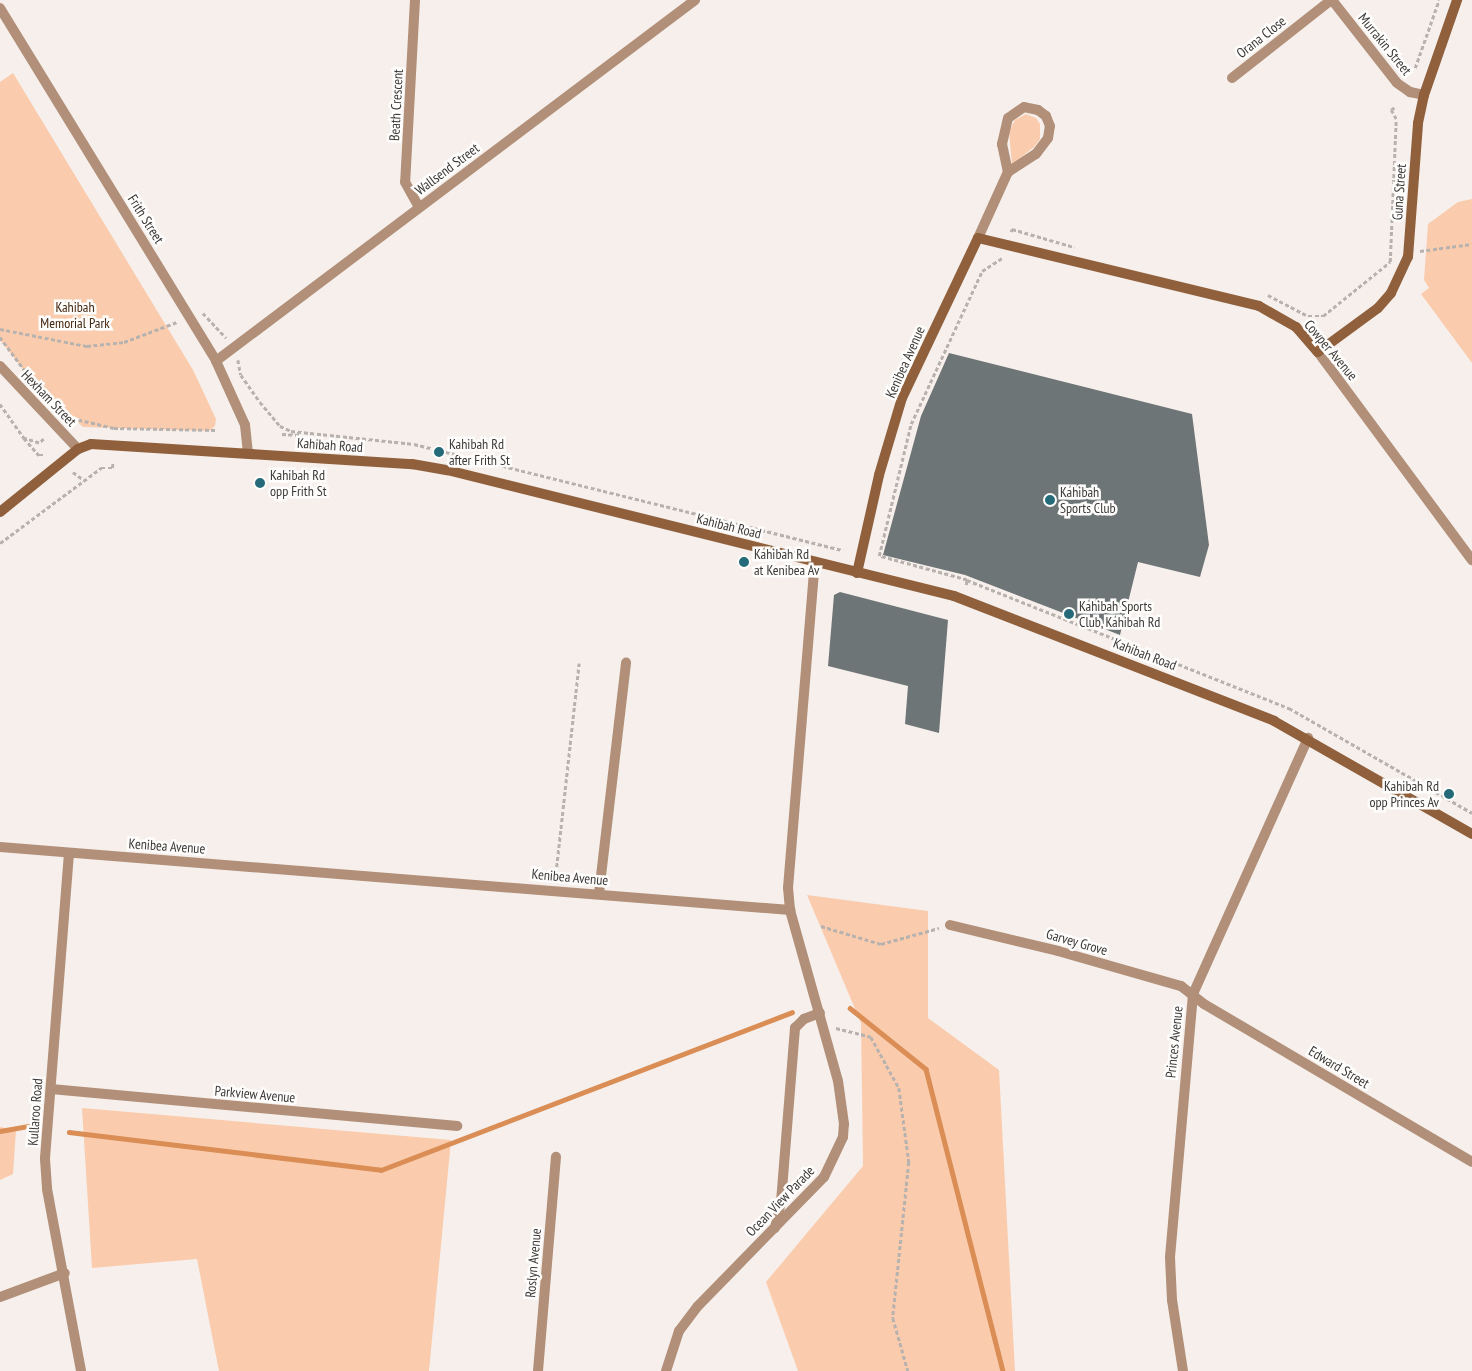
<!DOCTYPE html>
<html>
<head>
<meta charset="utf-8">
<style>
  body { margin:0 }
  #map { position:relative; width:1472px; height:1371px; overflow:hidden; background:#f6efeb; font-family:"PT Sans Narrow",sans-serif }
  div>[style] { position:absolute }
  .green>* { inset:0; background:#faccad }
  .stream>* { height:4.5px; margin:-2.25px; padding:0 2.25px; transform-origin:2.25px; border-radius:2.25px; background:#da8d54 }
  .building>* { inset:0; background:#6e7577 }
  .path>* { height:2.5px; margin-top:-1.25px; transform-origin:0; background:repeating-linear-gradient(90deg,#b8b2af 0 4px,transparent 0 6.5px) }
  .service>* { height:10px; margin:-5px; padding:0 5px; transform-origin:5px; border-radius:5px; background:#b18f78 }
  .minor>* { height:10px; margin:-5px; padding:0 5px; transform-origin:5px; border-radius:5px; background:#b18f78 }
  .tertiary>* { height:10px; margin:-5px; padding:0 5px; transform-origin:5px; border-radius:5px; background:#b18f78 }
  .secondary>* { height:10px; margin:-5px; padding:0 5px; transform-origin:5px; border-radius:5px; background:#90603d }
  .dots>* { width:14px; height:14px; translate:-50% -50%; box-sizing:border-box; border:2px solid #fffefd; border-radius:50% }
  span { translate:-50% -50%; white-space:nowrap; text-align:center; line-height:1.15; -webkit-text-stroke:5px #fffefd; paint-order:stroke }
  .street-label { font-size:14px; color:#3b3937 }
  .park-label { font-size:14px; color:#44250d }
  .poi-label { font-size:14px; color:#3b3937 }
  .left { translate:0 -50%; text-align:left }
  .right { translate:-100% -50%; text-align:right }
</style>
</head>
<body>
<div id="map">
  <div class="green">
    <i style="clip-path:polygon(13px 73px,193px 370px,216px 419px,215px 426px,209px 431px,83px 427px,30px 378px,0 340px,0 82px)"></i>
    <i style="clip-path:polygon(1026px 114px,1036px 118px,1040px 124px,1040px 139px,1034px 147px,1012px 164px,1009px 132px,1015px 120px)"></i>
    <i style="clip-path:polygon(1472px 199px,1472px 363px,1421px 294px,1429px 288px,1424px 280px,1428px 224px,1458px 202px)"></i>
    <i style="clip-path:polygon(807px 895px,928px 911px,928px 1018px,999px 1070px,1015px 1371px,798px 1371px,766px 1282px,863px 1166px,861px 1023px)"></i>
    <i style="clip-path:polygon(82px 1108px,451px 1140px,429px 1371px,219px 1371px,197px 1259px,92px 1268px)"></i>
    <i style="clip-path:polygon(0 1127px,16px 1130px,13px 1174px,0 1180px)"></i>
  </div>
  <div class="stream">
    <i style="left:850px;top:1008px;width:97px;rotate:38.8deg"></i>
    <i style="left:926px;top:1069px;width:312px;rotate:75.7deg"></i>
    <i style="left:0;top:1131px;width:29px;rotate:-10deg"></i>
    <i style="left:69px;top:1132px;width:314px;rotate:6.9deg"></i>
    <i style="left:381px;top:1170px;width:440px;rotate:-21deg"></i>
  </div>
  <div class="building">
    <i style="clip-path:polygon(949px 353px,1192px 414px,1209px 545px,1200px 577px,1138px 562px,1120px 635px,965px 575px,883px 555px,921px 416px)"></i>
    <i style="clip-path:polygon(840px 592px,948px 620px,939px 733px,905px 724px,908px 686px,828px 666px,834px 595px)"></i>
  </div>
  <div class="path">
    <i style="left:1415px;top:68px;width:72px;rotate:-70.6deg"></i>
    <i style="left:1011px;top:232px;width:3px;rotate:-72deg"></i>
    <i style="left:1012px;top:229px;width:65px;rotate:16.2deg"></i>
    <i style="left:1420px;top:251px;width:52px;rotate:-7.7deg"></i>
    <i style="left:1268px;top:295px;width:45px;rotate:27.7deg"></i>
    <i style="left:1308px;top:316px;width:15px"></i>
    <i style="left:1323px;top:316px;width:86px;rotate:-38.9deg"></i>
    <i style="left:1390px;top:262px;width:143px;rotate:-87.6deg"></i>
    <i style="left:1396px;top:119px;width:10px;rotate:-119deg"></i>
    <i style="left:1391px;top:110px;width:6px;rotate:-39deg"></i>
    <i style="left:203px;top:313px;width:34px;rotate:47deg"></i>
    <i style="left:0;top:329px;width:89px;rotate:11.1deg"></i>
    <i style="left:87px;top:346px;width:37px;rotate:-6deg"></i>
    <i style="left:124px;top:342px;width:57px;rotate:-20.7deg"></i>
    <i style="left:0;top:337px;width:49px;rotate:53.4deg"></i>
    <i style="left:29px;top:376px;width:60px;rotate:44.3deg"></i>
    <i style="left:72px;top:418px;width:43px;rotate:13.4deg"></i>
    <i style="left:114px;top:428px;width:102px;rotate:1.1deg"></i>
    <i style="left:238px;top:360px;width:15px;rotate:79deg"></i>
    <i style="left:241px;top:375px;width:33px;rotate:55deg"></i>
    <i style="left:260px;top:402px;width:31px;rotate:50deg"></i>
    <i style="left:280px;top:426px;width:12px;rotate:24deg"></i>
    <i style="left:291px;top:431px;width:124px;rotate:6deg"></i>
    <i style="left:414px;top:444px;width:442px;rotate:13.9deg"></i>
    <i style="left:0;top:404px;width:42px;rotate:54.8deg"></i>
    <i style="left:282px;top:434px;width:18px;rotate:3deg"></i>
    <i style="left:44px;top:439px;width:6px;rotate:141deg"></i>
    <i style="left:39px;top:443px;width:16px;rotate:-162deg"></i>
    <i style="left:24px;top:438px;width:23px;rotate:49deg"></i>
    <i style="left:39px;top:455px;width:6px"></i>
    <i style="left:73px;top:472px;width:14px;rotate:36deg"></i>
    <i style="left:0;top:543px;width:126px;rotate:-36.6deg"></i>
    <i style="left:101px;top:468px;width:11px"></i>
    <i style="left:112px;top:468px;width:5px;rotate:-79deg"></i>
    <i style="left:967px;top:580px;width:91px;rotate:-164.7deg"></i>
    <i style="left:879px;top:556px;width:136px;rotate:-76.4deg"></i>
    <i style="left:911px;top:424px;width:169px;rotate:-65.1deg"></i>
    <i style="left:982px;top:271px;width:24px;rotate:-33deg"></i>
    <i style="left:966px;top:585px;width:5px;rotate:-79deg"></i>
    <i style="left:967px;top:580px;width:347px;rotate:21.7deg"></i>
    <i style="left:1289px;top:708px;width:211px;rotate:29.8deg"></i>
    <i style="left:555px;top:880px;width:218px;rotate:-83.7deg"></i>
    <i style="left:821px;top:926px;width:63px;rotate:16.7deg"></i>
    <i style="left:881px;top:944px;width:60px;rotate:-15.4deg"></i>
    <i style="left:836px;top:1028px;width:36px;rotate:14deg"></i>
    <i style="left:871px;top:1037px;width:58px;rotate:61.2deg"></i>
    <i style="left:899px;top:1088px;width:75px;rotate:82.3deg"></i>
    <i style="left:909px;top:1162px;width:157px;rotate:95.9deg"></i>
    <i style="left:893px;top:1318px;width:55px;rotate:74.2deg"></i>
  </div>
  <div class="service">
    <i style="left:599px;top:893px;width:232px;rotate:-83.3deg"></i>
    <i style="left:775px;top:1228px;width:27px;rotate:-77deg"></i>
    <i style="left:781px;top:1202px;width:175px;rotate:-85.4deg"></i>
    <i style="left:795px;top:1028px;width:13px;rotate:-45deg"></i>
    <i style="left:804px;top:1019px;width:17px;rotate:-21deg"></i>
  </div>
  <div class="minor">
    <i style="left:415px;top:0;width:182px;rotate:93.1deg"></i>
    <i style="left:405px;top:182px;width:29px;rotate:61deg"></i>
    <i style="left:1332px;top:0;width:105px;rotate:51.9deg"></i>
    <i style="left:1397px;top:83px;width:16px;rotate:35deg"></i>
    <i style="left:1410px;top:92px;width:14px;rotate:12deg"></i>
    <i style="left:0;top:8px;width:414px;rotate:58.5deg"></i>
    <i style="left:216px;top:361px;width:70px;rotate:65.6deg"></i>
    <i style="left:245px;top:425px;width:28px;rotate:84deg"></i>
    <i style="left:1232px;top:78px;width:126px;rotate:-38.2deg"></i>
    <i style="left:978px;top:238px;width:72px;rotate:-65.6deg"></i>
    <i style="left:1008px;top:172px;width:33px;rotate:-33deg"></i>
    <i style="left:1036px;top:154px;width:20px;rotate:-53deg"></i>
    <i style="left:1048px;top:138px;width:12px;rotate:-81deg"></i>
    <i style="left:1050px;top:126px;width:11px;rotate:-112deg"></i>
    <i style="left:1046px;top:116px;width:10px;rotate:-143deg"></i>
    <i style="left:1038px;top:110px;width:14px;rotate:-168deg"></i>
    <i style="left:1024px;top:107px;width:19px;rotate:145deg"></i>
    <i style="left:1008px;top:118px;width:27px;rotate:103deg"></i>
    <i style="left:1002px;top:144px;width:29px;rotate:78deg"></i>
    <i style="left:216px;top:361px;width:600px;rotate:-37deg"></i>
    <i style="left:0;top:366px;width:114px;rotate:46.8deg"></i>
    <i style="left:0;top:847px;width:793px;rotate:4.56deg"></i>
    <i style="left:69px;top:853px;width:307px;rotate:94.5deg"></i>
    <i style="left:45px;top:1159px;width:30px;rotate:86deg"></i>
    <i style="left:47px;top:1189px;width:185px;rotate:79.4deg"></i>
    <i style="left:950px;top:925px;width:111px;rotate:13.5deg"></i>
    <i style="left:1058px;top:951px;width:128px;rotate:15.9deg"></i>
    <i style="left:1181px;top:986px;width:29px;rotate:38deg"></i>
    <i style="left:1204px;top:1004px;width:311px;rotate:30.5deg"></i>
    <i style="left:51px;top:1089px;width:408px;rotate:5.2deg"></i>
    <i style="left:0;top:1297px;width:69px;rotate:-20.3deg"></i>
    <i style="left:538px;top:1371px;width:215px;rotate:-85.2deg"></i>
    <i style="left:1183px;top:1371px;width:72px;rotate:-98.8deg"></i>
    <i style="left:1172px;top:1300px;width:43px;rotate:-92.7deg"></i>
    <i style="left:1170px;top:1257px;width:264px;rotate:-85deg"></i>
    <i style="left:1193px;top:994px;width:281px;rotate:-65.8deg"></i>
  </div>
  <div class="tertiary">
    <i style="left:1318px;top:352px;width:259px;rotate:53.5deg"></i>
    <i style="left:666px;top:1371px;width:42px;rotate:-72deg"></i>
    <i style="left:679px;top:1331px;width:31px;rotate:-53deg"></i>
    <i style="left:698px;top:1306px;width:180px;rotate:-45.7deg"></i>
    <i style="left:824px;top:1177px;width:44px;rotate:-64.6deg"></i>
    <i style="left:843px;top:1137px;width:13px;rotate:-86deg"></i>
    <i style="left:844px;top:1124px;width:43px;rotate:-97.9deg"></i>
    <i style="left:838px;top:1081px;width:178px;rotate:-105.7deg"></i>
    <i style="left:790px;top:910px;width:22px;rotate:-95deg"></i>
    <i style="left:788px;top:888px;width:327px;rotate:-85.3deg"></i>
  </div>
  <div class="secondary">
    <i style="left:0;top:512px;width:100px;rotate:-38.9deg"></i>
    <i style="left:78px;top:449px;width:14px;rotate:-21deg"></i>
    <i style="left:91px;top:444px;width:322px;rotate:3.6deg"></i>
    <i style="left:412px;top:464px;width:36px;rotate:10deg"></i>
    <i style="left:447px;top:470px;width:522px;rotate:13.96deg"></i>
    <i style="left:954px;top:596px;width:344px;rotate:21.3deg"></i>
    <i style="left:1274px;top:721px;width:228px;rotate:29.7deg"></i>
    <i style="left:857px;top:573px;width:100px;rotate:-77.3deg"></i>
    <i style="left:879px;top:475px;width:80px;rotate:-73.4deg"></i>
    <i style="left:902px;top:398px;width:177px;rotate:-64.6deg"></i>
    <i style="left:978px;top:238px;width:289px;rotate:13.6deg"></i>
    <i style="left:1259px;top:306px;width:43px;rotate:29.6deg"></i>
    <i style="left:1296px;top:327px;width:33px;rotate:49deg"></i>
    <i style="left:1318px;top:352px;width:74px;rotate:-36.3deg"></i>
    <i style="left:1378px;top:308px;width:20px;rotate:-49deg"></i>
    <i style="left:1391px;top:293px;width:40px;rotate:-65deg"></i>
    <i style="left:1408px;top:257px;width:134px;rotate:-85.7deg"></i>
    <i style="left:1418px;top:123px;width:29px;rotate:-78deg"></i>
    <i style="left:1424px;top:95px;width:101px;rotate:-70.8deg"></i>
  </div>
  <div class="dots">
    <i style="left:439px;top:452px;background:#246a79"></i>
    <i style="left:260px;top:483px;background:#246a79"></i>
    <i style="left:1050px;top:500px;background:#246a79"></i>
    <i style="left:744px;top:562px;background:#246a79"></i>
    <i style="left:1069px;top:614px;background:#246a79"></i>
    <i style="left:1449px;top:794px;background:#246a79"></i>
  </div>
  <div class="street-label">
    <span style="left:1261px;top:37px;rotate:-38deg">Orana Close</span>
    <span style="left:1385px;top:44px;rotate:51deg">Murrakin Street</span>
    <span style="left:396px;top:105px;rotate:-87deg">Beath Crescent</span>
    <span style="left:447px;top:169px;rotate:-37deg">Wallsend Street</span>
    <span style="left:1399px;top:192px;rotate:-86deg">Guna Street</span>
    <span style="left:146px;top:219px;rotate:58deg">Frith Street</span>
    <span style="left:1331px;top:350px;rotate:50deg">Cowper Avenue</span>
    <span style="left:905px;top:362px;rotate:-66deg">Kenibea Avenue</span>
    <span style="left:49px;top:398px;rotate:46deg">Hexham Street</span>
    <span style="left:330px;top:445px;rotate:4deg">Kahibah Road</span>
    <span style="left:729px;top:526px;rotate:14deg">Kahibah Road</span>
    <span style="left:1145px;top:654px;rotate:21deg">Kahibah Road</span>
    <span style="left:167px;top:846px;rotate:4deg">Kenibea Avenue</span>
    <span style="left:570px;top:877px;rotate:5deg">Kenibea Avenue</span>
    <span style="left:1077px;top:942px;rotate:16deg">Garvey Grove</span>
    <span style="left:1174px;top:1042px;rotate:-84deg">Princes Avenue</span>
    <span style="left:1339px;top:1067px;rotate:31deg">Edward Street</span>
    <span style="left:255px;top:1094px;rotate:5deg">Parkview Avenue</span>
    <span style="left:35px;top:1112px;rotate:-86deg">Kullaroo Road</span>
    <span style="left:780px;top:1201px;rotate:-46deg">Ocean View Parade</span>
    <span style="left:533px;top:1263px;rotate:-85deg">Roslyn Avenue</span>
  </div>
  <div class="park-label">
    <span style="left:75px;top:315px">Kahibah<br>Memorial Park</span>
  </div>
  <div class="poi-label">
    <span class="left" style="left:449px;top:452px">Kahibah Rd<br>after Frith St</span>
    <span class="left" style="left:270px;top:483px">Kahibah Rd<br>opp Frith St</span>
    <span class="left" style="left:1060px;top:500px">Kahibah<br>Sports Club</span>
    <span class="left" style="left:754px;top:562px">Kahibah Rd<br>at Kenibea Av</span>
    <span class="left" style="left:1079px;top:614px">Kahibah Sports<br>Club, Kahibah Rd</span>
    <span class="right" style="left:1439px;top:794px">Kahibah Rd<br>opp Princes Av</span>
  </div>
</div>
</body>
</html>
